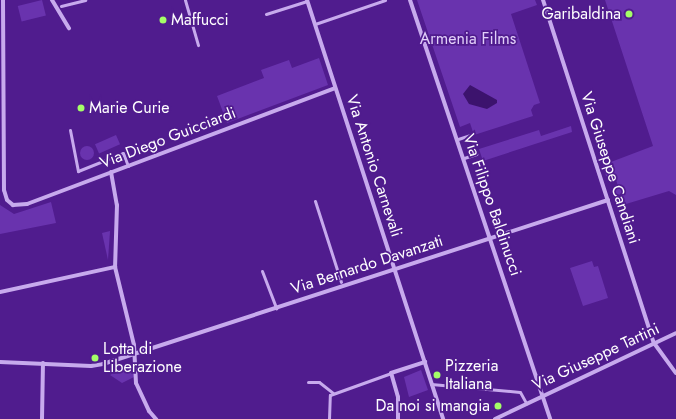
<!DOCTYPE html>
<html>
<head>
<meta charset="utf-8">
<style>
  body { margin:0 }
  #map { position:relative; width:676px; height:419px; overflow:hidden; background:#501c8e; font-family:Jost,sans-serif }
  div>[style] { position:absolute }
  .green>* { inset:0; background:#6933ae; transform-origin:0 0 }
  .round { border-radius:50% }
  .water>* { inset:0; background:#3c136d }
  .service>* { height:3px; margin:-1.5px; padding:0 1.5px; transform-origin:1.5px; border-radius:1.5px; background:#c7aaed }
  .minor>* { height:4px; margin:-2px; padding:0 2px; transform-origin:2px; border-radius:2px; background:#c7aaed }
  .dots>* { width:11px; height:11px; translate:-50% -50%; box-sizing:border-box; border:2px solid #501c8e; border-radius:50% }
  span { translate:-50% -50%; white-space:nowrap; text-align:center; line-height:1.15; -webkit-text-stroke:3.5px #501c8e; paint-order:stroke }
  .poi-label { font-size:16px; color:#fff }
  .right { translate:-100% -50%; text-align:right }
  .left { translate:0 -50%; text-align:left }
  .park-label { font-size:16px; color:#e2d0fa }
  .street-label { font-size:16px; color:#fff }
</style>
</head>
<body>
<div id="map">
  <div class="green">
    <i style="left:42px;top:0;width:16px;height:25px;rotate:76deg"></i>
    <i style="clip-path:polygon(417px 0,535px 0,537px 5px,511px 14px,540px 103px,534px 105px,531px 110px,533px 116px,474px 135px,470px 123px,460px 127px)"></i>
    <i style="clip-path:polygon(605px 0,676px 0,676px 195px,669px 191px,616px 207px,613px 194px,618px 186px,616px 180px,606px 176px,603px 165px,653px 146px)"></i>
    <i style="clip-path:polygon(319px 58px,328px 85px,227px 123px,217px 96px,264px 78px,261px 70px,289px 60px,292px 68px)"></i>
    <i style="clip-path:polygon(571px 126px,572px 132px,483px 161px,479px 149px,539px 130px,541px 136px)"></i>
    <i style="left:116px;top:135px;width:10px;height:23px;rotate:66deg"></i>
    <i class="round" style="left:80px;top:146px;width:14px;height:14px"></i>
    <i style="clip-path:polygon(51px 202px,56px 223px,0 234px,0 205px,14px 214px)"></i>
    <i style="clip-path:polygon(110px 231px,108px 260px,102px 233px)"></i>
    <i style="clip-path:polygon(592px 261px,594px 267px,598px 266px,608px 298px,583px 306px,570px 268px)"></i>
    <i style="clip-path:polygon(127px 365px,133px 366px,134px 377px,122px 383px,110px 375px)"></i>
    <i style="clip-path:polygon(421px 370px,428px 390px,409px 397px,404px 377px)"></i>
  </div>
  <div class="water">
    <i style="clip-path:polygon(470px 85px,497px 100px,497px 103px,487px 109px,469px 104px,463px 94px)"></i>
  </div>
  <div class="service">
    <i style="left:185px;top:0;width:47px;rotate:73.9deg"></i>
    <i style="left:61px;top:6px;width:25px;rotate:-14deg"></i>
    <i style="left:266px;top:14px;width:43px;rotate:-17.6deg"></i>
    <i style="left:315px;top:24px;width:74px;rotate:-18.9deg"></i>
    <i style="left:70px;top:130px;width:42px;rotate:79deg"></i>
    <i style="left:78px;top:171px;width:48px;rotate:-21.8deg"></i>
    <i style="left:123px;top:153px;width:14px;rotate:69deg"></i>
    <i style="left:458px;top:139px;width:13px;rotate:-18deg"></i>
    <i style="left:464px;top:158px;width:13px;rotate:-18deg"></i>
    <i style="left:315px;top:201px;width:85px;rotate:72.2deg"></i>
    <i style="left:262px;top:271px;width:40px;rotate:69deg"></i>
    <i style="left:308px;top:382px;width:11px"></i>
    <i style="left:319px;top:382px;width:18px;rotate:38deg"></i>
    <i style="left:431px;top:384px;width:89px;rotate:5.1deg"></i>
    <i style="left:520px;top:392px;width:13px;rotate:61deg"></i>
    <i style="left:329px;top:419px;width:24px;rotate:-88deg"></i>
    <i style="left:330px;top:395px;width:65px;rotate:-19.8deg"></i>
  </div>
  <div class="minor">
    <i style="left:3px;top:0;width:190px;rotate:89.7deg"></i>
    <i style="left:4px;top:190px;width:10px;rotate:73deg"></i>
    <i style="left:7px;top:200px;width:8px;rotate:40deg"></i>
    <i style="left:13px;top:205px;width:14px;rotate:-4deg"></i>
    <i style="left:27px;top:204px;width:329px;rotate:-20.6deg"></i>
    <i style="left:52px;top:0;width:33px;rotate:59deg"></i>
    <i style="left:307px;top:0;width:441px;rotate:72deg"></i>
    <i style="left:410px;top:0;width:442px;rotate:71.5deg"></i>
    <i style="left:543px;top:0;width:361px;rotate:72.1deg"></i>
    <i style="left:654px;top:343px;width:37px;rotate:54deg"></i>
    <i style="left:111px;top:172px;width:34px;rotate:80deg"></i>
    <i style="left:117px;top:205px;width:62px;rotate:91.8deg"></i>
    <i style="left:115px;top:267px;width:80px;rotate:76.3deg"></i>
    <i style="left:134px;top:345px;width:38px;rotate:87deg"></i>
    <i style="left:136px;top:383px;width:31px;rotate:65deg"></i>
    <i style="left:149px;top:411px;width:11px;rotate:49deg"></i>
    <i style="left:0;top:292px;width:118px;rotate:-12.3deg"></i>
    <i style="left:0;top:362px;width:91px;rotate:2.5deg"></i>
    <i style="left:91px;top:366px;width:12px;rotate:-9deg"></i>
    <i style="left:103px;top:364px;width:531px;rotate:-17.99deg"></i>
    <i style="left:42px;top:419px;width:56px;rotate:-89deg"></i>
    <i style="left:398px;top:419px;width:22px;rotate:-90deg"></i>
    <i style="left:398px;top:397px;width:25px;rotate:-106deg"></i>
    <i style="left:391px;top:373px;width:36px;rotate:-18deg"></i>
    <i style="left:495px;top:419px;width:200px;rotate:-25.4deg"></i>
  </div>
  <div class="dots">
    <i style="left:629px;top:14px;background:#a4fe68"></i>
    <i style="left:163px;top:20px;background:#a4fe68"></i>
    <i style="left:81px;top:108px;background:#a4fe68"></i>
    <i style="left:95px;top:358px;background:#a4fe68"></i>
    <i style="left:437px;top:375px;background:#a4fe68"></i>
    <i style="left:498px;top:406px;background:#a4fe68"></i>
  </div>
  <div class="poi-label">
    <span class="right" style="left:621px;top:14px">Garibaldina</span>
    <span class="left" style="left:171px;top:20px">Maffucci</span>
    <span class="left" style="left:89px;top:108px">Marie Curie</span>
    <span class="left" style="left:103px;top:358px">Lotta di<br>Liberazione</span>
    <span class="left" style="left:445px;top:375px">Pizzeria<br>Italiana</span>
    <span class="right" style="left:490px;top:406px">Da noi si mangia</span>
  </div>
  <div class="park-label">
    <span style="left:468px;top:39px">Armenia Films</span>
  </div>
  <div class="street-label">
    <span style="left:168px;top:138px;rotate:-21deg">Via Diego Guicciardi</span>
    <span style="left:374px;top:166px;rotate:72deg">Via Antonio Carnevali</span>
    <span style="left:610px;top:168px;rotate:72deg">Via Giuseppe Candiani</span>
    <span style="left:492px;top:205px;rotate:71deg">Via Filippo Baldinucci</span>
    <span style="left:367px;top:265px;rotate:-18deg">Via Bernardo Davanzati</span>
    <span style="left:596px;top:357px;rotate:-25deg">Via Giuseppe Tartini</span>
  </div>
</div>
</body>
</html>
